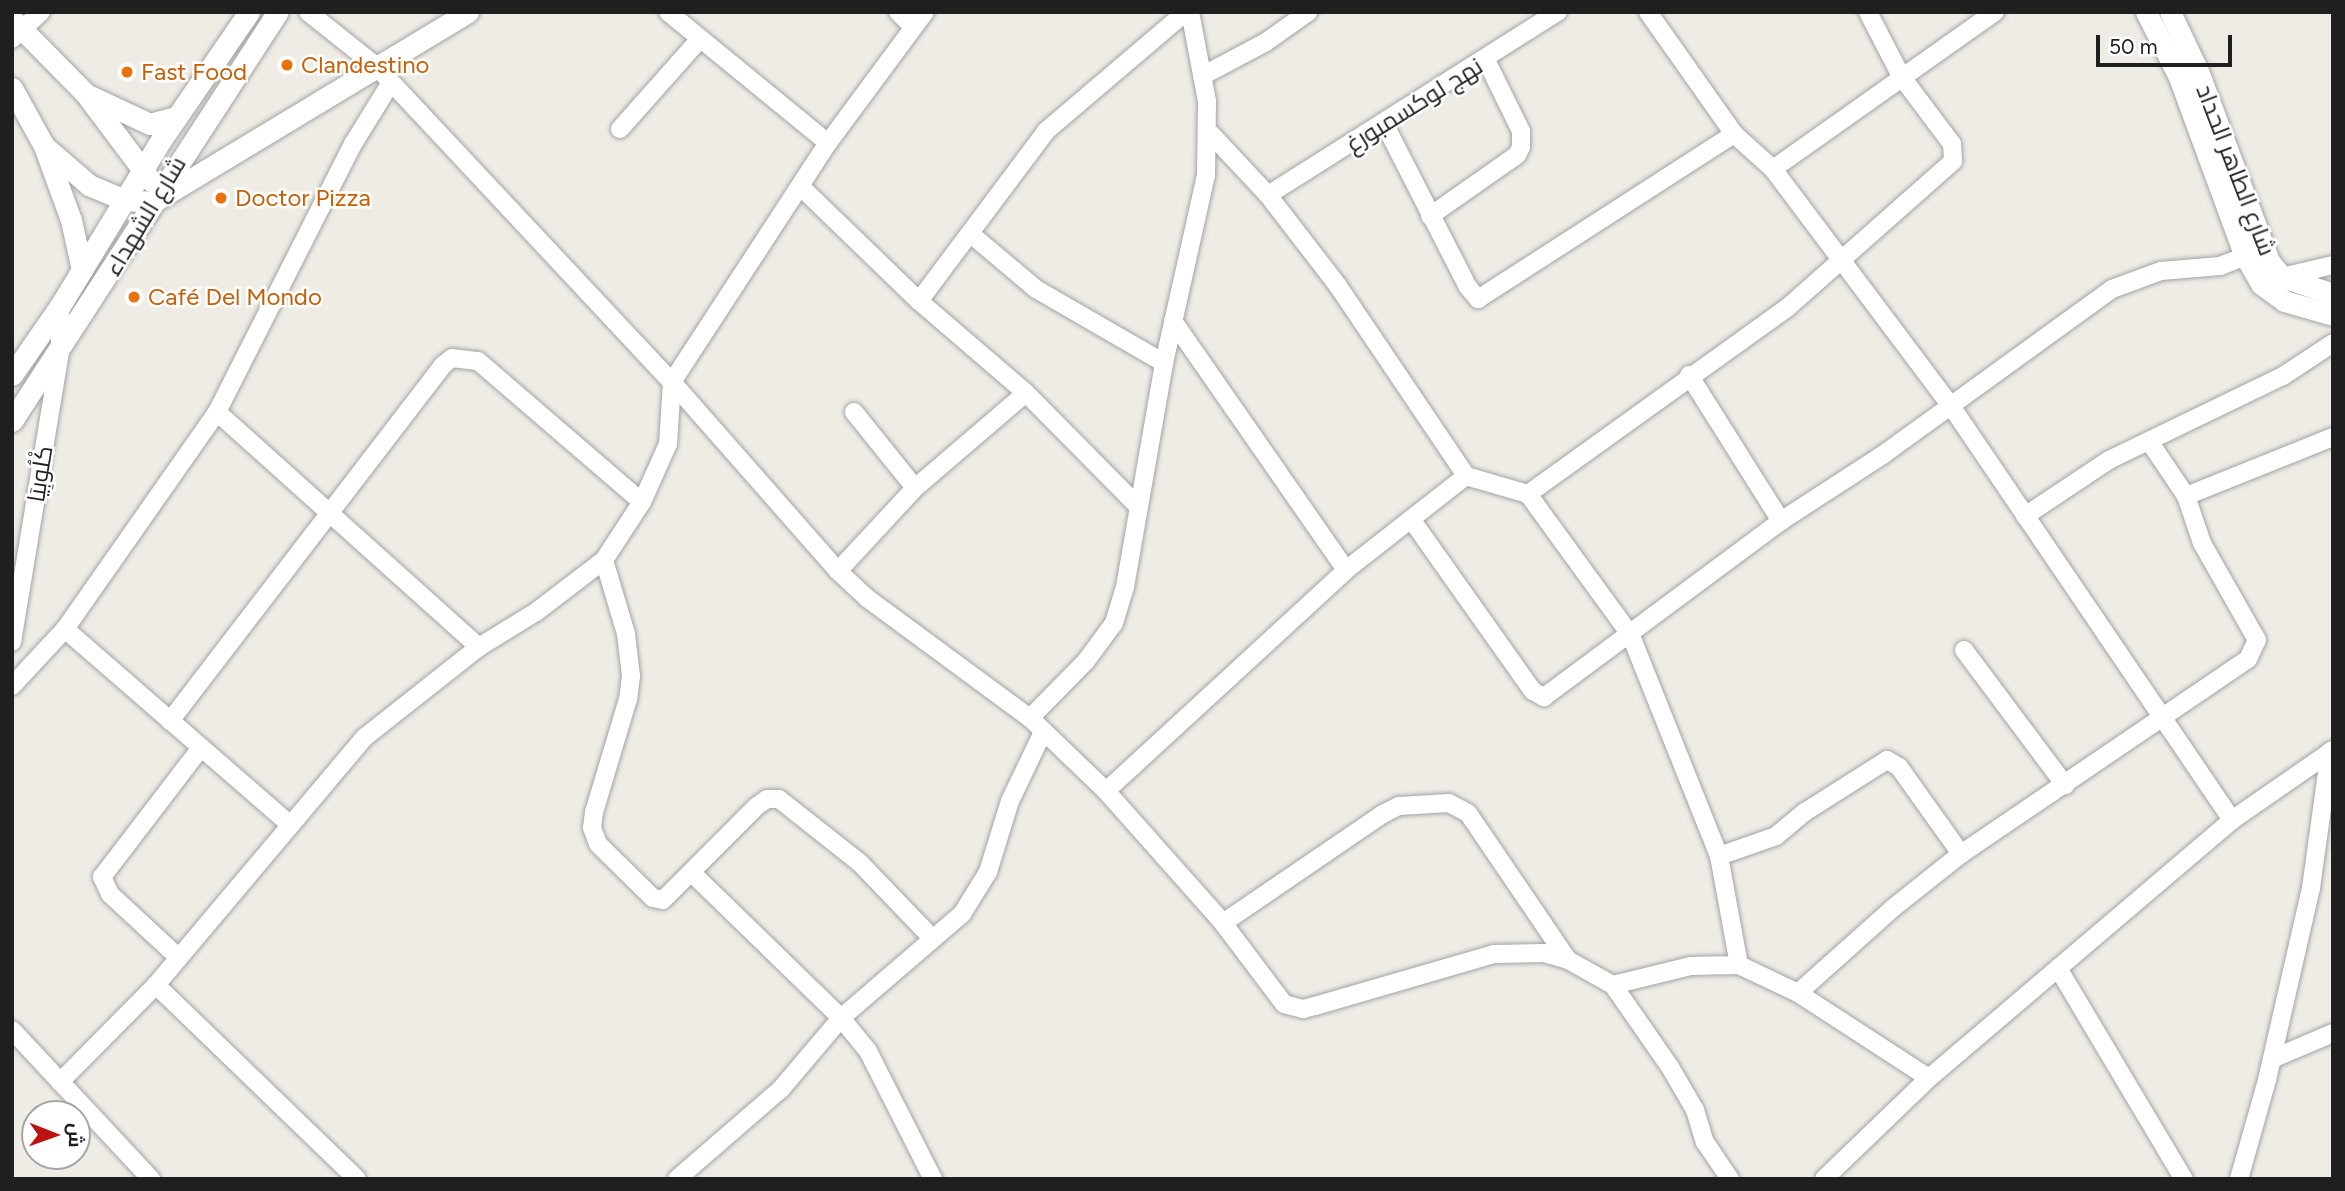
<!DOCTYPE html>
<html>
<head>
<meta charset="utf-8">
<style>
  body { margin:0 }
  #map { position:relative; width:2345px; height:1191px; overflow:hidden; background:#efece6; font-family:Figtree,Cairo,sans-serif }
  div>[style] { position:absolute }
  .roads { filter:drop-shadow(0 0 2px #a3a3a3) drop-shadow(0 0 2px #a3a3a3) }
  .minor>* { height:18px; margin:-9px; padding:0 9px; transform-origin:9px; border-radius:9px; background:#fff }
  .tertiary>* { height:21px; margin:-10.5px; padding:0 10.5px; transform-origin:10.5px; border-radius:10.5px; background:#fff }
  .dots>* { width:19px; height:19px; translate:-50% -50%; box-sizing:border-box; border:4px solid #fff; border-radius:50% }
  span { translate:-50% -50%; white-space:nowrap; text-align:center; line-height:1.15; -webkit-text-stroke:5px #fff; paint-order:stroke }
  .food-label { font-size:24px; color:#c56008 }
  .left { translate:0 -50%; text-align:left }
  .street-label { font-size:24px; color:#1f1f1f }
  .frame { position:absolute; inset:0; border:14px solid #1f1f1f; pointer-events:none }
  .north { position:absolute; left:21px; top:1100px; width:70px; height:70px; box-sizing:border-box; background:#fff; border:2px solid #a5a5a5; border-radius:50%; rotate:91deg; font-size:19px; font-weight:700; line-height:28px; text-align:center; color:#1f1f1f }
  .north::after { content:''; display:block; margin:auto; width:24px; height:32px; background:#bd1310; clip-path:polygon(50% 0,100% 100%,50% 72%,0 100%) }
  .scale { position:absolute; left:2096px; top:35px; width:136px; height:32px; box-sizing:border-box; border:4px solid #1f1f1f; border-top:0; padding-left:9px; font-size:21px; line-height:24px; white-space:nowrap; color:#1f1f1f; -webkit-text-stroke:5px #fff; paint-order:stroke }
</style>
</head>
<body>
<div id="map">
  <div class="roads">
    <div class="minor">
      <i style="left:308px;top:12px;width:87px;rotate:38.5deg"></i>
      <i style="left:376px;top:66px;width:433px;rotate:46.9deg"></i>
      <i style="left:672px;top:382px;width:252px;rotate:48.7deg"></i>
      <i style="left:838px;top:571px;width:40px;rotate:43deg"></i>
      <i style="left:867px;top:598px;width:202px;rotate:36.4deg"></i>
      <i style="left:1030px;top:718px;width:105px;rotate:43.8deg"></i>
      <i style="left:1106px;top:791px;width:176px;rotate:48.4deg"></i>
      <i style="left:1223px;top:923px;width:101px;rotate:53deg"></i>
      <i style="left:1284px;top:1004px;width:20px;rotate:15deg"></i>
      <i style="left:1303px;top:1009px;width:12px;rotate:-14deg"></i>
      <i style="left:1315px;top:1006px;width:186px;rotate:-16.2deg"></i>
      <i style="left:1494px;top:954px;width:50px;rotate:-1.1deg"></i>
      <i style="left:1544px;top:953px;width:25px;rotate:16deg"></i>
      <i style="left:1568px;top:960px;width:51px;rotate:29.1deg"></i>
      <i style="left:1613px;top:985px;width:80px;rotate:-13.7deg"></i>
      <i style="left:1691px;top:966px;width:48px;rotate:-1.2deg"></i>
      <i style="left:1739px;top:965px;width:65px;rotate:25.4deg"></i>
      <i style="left:1798px;top:993px;width:156px;rotate:33deg"></i>
      <i style="left:668px;top:12px;width:207px;rotate:39.3deg"></i>
      <i style="left:898px;top:12px;width:21px;rotate:45deg"></i>
      <i style="left:1648px;top:12px;width:149px;rotate:54.8deg"></i>
      <i style="left:1734px;top:134px;width:52px;rotate:41.9deg"></i>
      <i style="left:1773px;top:169px;width:293px;rotate:53.1deg"></i>
      <i style="left:1949px;top:403px;width:504px;rotate:55.84deg"></i>
      <i style="left:12px;top:39px;width:40px;rotate:-43deg"></i>
      <i style="left:1202px;top:76px;width:72px;rotate:-28deg"></i>
      <i style="left:1266px;top:42px;width:52px;rotate:-35.5deg"></i>
      <i style="left:1384px;top:123px;width:184px;rotate:62.9deg"></i>
      <i style="left:1468px;top:287px;width:16px;rotate:50deg"></i>
      <i style="left:1478px;top:299px;width:305px;rotate:-32.8deg"></i>
      <i style="left:620px;top:129px;width:120px;rotate:-48.4deg"></i>
      <i style="left:1210px;top:133px;width:85px;rotate:46.9deg"></i>
      <i style="left:1268px;top:195px;width:115px;rotate:52.4deg"></i>
      <i style="left:1338px;top:286px;width:229px;rotate:56deg"></i>
      <i style="left:1773px;top:169px;width:272px;rotate:-35.3deg"></i>
      <i style="left:801px;top:187px;width:164px;rotate:44deg"></i>
      <i style="left:919px;top:301px;width:141px;rotate:40.7deg"></i>
      <i style="left:1026px;top:393px;width:158px;rotate:45.3deg"></i>
      <i style="left:1268px;top:195px;width:343px;rotate:-32.3deg"></i>
      <i style="left:1430px;top:216px;width:106px;rotate:-35deg"></i>
      <i style="left:1517px;top:155px;width:9px;rotate:-63deg"></i>
      <i style="left:1521px;top:147px;width:16px;rotate:-90deg"></i>
      <i style="left:1521px;top:131px;width:79px;rotate:-116.2deg"></i>
      <i style="left:972px;top:235px;width:84px;rotate:40.2deg"></i>
      <i style="left:1036px;top:289px;width:148px;rotate:30deg"></i>
      <i style="left:2282px;top:277px;width:52px;rotate:-13.2deg"></i>
      <i style="left:919px;top:301px;width:212px;rotate:-53.2deg"></i>
      <i style="left:1046px;top:131px;width:184px;rotate:-40.4deg"></i>
      <i style="left:1173px;top:321px;width:303px;rotate:55.2deg"></i>
      <i style="left:1689px;top:375px;width:173px;rotate:57.8deg"></i>
      <i style="left:217px;top:412px;width:352px;rotate:41.9deg"></i>
      <i style="left:854px;top:412px;width:97px;rotate:51.2deg"></i>
      <i style="left:2149px;top:441px;width:66px;rotate:56.1deg"></i>
      <i style="left:1528px;top:494px;width:175px;rotate:54deg"></i>
      <i style="left:1631px;top:636px;width:237px;rotate:68.2deg"></i>
      <i style="left:1719px;top:856px;width:111px;rotate:79.6deg"></i>
      <i style="left:2025px;top:516px;width:101px;rotate:-33.7deg"></i>
      <i style="left:2109px;top:460px;width:193px;rotate:-25.8deg"></i>
      <i style="left:2283px;top:376px;width:60px;rotate:-33.4deg"></i>
      <i style="left:1411px;top:519px;width:211px;rotate:54.7deg"></i>
      <i style="left:1533px;top:691px;width:13px;rotate:29deg"></i>
      <i style="left:1544px;top:697px;width:295px;rotate:-36.6deg"></i>
      <i style="left:1781px;top:521px;width:123px;rotate:-33deg"></i>
      <i style="left:1884px;top:454px;width:281px;rotate:-35.9deg"></i>
      <i style="left:2112px;top:289px;width:52px;rotate:-20.2deg"></i>
      <i style="left:2161px;top:271px;width:59px;rotate:-4.8deg"></i>
      <i style="left:2220px;top:266px;width:40px;rotate:-21deg"></i>
      <i style="left:604px;top:560px;width:77px;rotate:73.4deg"></i>
      <i style="left:626px;top:634px;width:42px;rotate:83.2deg"></i>
      <i style="left:631px;top:676px;width:23px;rotate:97deg"></i>
      <i style="left:628px;top:699px;width:118px;rotate:106.7deg"></i>
      <i style="left:594px;top:812px;width:16px;rotate:97deg"></i>
      <i style="left:592px;top:828px;width:17px;rotate:69deg"></i>
      <i style="left:598px;top:844px;width:77px;rotate:44.5deg"></i>
      <i style="left:653px;top:898px;width:10px;rotate:11deg"></i>
      <i style="left:663px;top:900px;width:133px;rotate:-45deg"></i>
      <i style="left:757px;top:806px;width:12px;rotate:-35deg"></i>
      <i style="left:767px;top:799px;width:12px"></i>
      <i style="left:779px;top:799px;width:103px;rotate:38.3deg"></i>
      <i style="left:860px;top:863px;width:103px;rotate:46.2deg"></i>
      <i style="left:838px;top:571px;width:113px;rotate:-47.1deg"></i>
      <i style="left:915px;top:488px;width:146px;rotate:-40.6deg"></i>
      <i style="left:65px;top:629px;width:297px;rotate:41deg"></i>
      <i style="left:12px;top:642px;width:294px;rotate:-80.6deg"></i>
      <i style="left:60px;top:352px;width:46px;rotate:-90deg"></i>
      <i style="left:1964px;top:650px;width:169px;rotate:53.2deg"></i>
      <i style="left:12px;top:686px;width:78px;rotate:-47.1deg"></i>
      <i style="left:65px;top:629px;width:265px;rotate:-55deg"></i>
      <i style="left:217px;top:412px;width:301px;rotate:-63.1deg"></i>
      <i style="left:353px;top:144px;width:70px;rotate:-58.3deg"></i>
      <i style="left:1030px;top:718px;width:80px;rotate:-45.5deg"></i>
      <i style="left:1086px;top:661px;width:47px;rotate:-53.6deg"></i>
      <i style="left:1114px;top:623px;width:38px;rotate:-73deg"></i>
      <i style="left:1125px;top:587px;width:227px;rotate:-80.1deg"></i>
      <i style="left:1164px;top:363px;width:193px;rotate:-77.4deg"></i>
      <i style="left:1206px;top:175px;width:74px;rotate:-89.2deg"></i>
      <i style="left:1207px;top:101px;width:91px;rotate:-100.8deg"></i>
      <i style="left:170px;top:721px;width:449px;rotate:-52.5deg"></i>
      <i style="left:443px;top:365px;width:11px;rotate:-38deg"></i>
      <i style="left:452px;top:358px;width:26px;rotate:7deg"></i>
      <i style="left:478px;top:361px;width:216px;rotate:40.7deg"></i>
      <i style="left:1106px;top:791px;width:326px;rotate:-42.6deg"></i>
      <i style="left:1346px;top:570px;width:152px;rotate:-38.1deg"></i>
      <i style="left:1466px;top:476px;width:65px;rotate:16.2deg"></i>
      <i style="left:1528px;top:494px;width:319px;rotate:-35.7deg"></i>
      <i style="left:1787px;top:308px;width:222px;rotate:-41.5deg"></i>
      <i style="left:1953px;top:161px;width:17px;rotate:-93deg"></i>
      <i style="left:1952px;top:144px;width:85px;rotate:-126.9deg"></i>
      <i style="left:1901px;top:76px;width:72px;rotate:-117.3deg"></i>
      <i style="left:1719px;top:856px;width:60px;rotate:-19.3deg"></i>
      <i style="left:1776px;top:836px;width:38px;rotate:-40deg"></i>
      <i style="left:1805px;top:812px;width:97px;rotate:-32.4deg"></i>
      <i style="left:1887px;top:760px;width:14px;rotate:30deg"></i>
      <i style="left:1899px;top:767px;width:107px;rotate:54.5deg"></i>
      <i style="left:692px;top:873px;width:208px;rotate:44.2deg"></i>
      <i style="left:841px;top:1018px;width:43px;rotate:50.7deg"></i>
      <i style="left:868px;top:1051px;width:144px;rotate:63.1deg"></i>
      <i style="left:1223px;top:923px;width:194px;rotate:-34.3deg"></i>
      <i style="left:1383px;top:814px;width:18px;rotate:-27deg"></i>
      <i style="left:1399px;top:806px;width:50px;rotate:-3.4deg"></i>
      <i style="left:1449px;top:803px;width:21px;rotate:28deg"></i>
      <i style="left:1468px;top:813px;width:178px;rotate:55.8deg"></i>
      <i style="left:179px;top:958px;width:94px;rotate:-137.2deg"></i>
      <i style="left:110px;top:894px;width:19px;rotate:-115deg"></i>
      <i style="left:102px;top:877px;width:161px;rotate:-52.6deg"></i>
      <i style="left:2058px;top:968px;width:246px;rotate:59.2deg"></i>
      <i style="left:156px;top:985px;width:279px;rotate:44deg"></i>
      <i style="left:1613px;top:985px;width:100px;rotate:55.2deg"></i>
      <i style="left:1670px;top:1067px;width:50px;rotate:59.8deg"></i>
      <i style="left:1695px;top:1110px;width:34px;rotate:73deg"></i>
      <i style="left:1705px;top:1142px;width:45px;rotate:56deg"></i>
      <i style="left:1798px;top:993px;width:127px;rotate:-41.8deg"></i>
      <i style="left:1893px;top:908px;width:87px;rotate:-38.5deg"></i>
      <i style="left:1961px;top:854px;width:347px;rotate:-34.2deg"></i>
      <i style="left:2248px;top:659px;width:21px;rotate:-65deg"></i>
      <i style="left:2257px;top:640px;width:112px;rotate:-119.6deg"></i>
      <i style="left:2202px;top:543px;width:50px;rotate:-108.8deg"></i>
      <i style="left:2186px;top:496px;width:158px;rotate:-21.9deg"></i>
      <i style="left:12px;top:1030px;width:204px;rotate:47deg"></i>
      <i style="left:2272px;top:1059px;width:66px;rotate:-23.1deg"></i>
      <i style="left:60px;top:1082px;width:136px;rotate:-45.3deg"></i>
      <i style="left:156px;top:985px;width:324px;rotate:-49.9deg"></i>
      <i style="left:365px;top:737px;width:145px;rotate:-38.3deg"></i>
      <i style="left:479px;top:647px;width:67px;rotate:-31.6deg"></i>
      <i style="left:536px;top:612px;width:86px;rotate:-37.4deg"></i>
      <i style="left:604px;top:560px;width:69px;rotate:-56.8deg"></i>
      <i style="left:642px;top:502px;width:64px;rotate:-65.9deg"></i>
      <i style="left:668px;top:444px;width:62px;rotate:-86.3deg"></i>
      <i style="left:672px;top:382px;width:285px;rotate:-56.9deg"></i>
      <i style="left:828px;top:143px;width:163px;rotate:-53.5deg"></i>
      <i style="left:677px;top:1179px;width:138px;rotate:-40.9deg"></i>
      <i style="left:781px;top:1089px;width:93px;rotate:-49.8deg"></i>
      <i style="left:841px;top:1018px;width:160px;rotate:-40.7deg"></i>
      <i style="left:962px;top:914px;width:49px;rotate:-58.2deg"></i>
      <i style="left:988px;top:872px;width:74px;rotate:-72.8deg"></i>
      <i style="left:1010px;top:801px;width:76px;rotate:-64.4deg"></i>
      <i style="left:1824px;top:1179px;width:146px;rotate:-43.9deg"></i>
      <i style="left:1929px;top:1078px;width:398px;rotate:-40.4deg"></i>
      <i style="left:2232px;top:820px;width:123px;rotate:-34.7deg"></i>
      <i style="left:2239px;top:1179px;width:103px;rotate:-74.2deg"></i>
      <i style="left:2267px;top:1080px;width:197px;rotate:-77.1deg"></i>
      <i style="left:2311px;top:888px;width:138px;rotate:-82.1deg"></i>
    </div>
    <div class="tertiary">
      <i style="left:2146px;top:12px;width:73px;rotate:63.1deg"></i>
      <i style="left:2179px;top:77px;width:191px;rotate:69.8deg"></i>
      <i style="left:2245px;top:256px;width:32px;rotate:60deg"></i>
      <i style="left:2261px;top:284px;width:29px;rotate:36deg"></i>
      <i style="left:2284px;top:301px;width:51px;rotate:15.9deg"></i>
      <i style="left:2170px;top:12px;width:65px;rotate:64.6deg"></i>
      <i style="left:2198px;top:71px;width:203px;rotate:69.5deg"></i>
      <i style="left:2269px;top:261px;width:21px;rotate:51deg"></i>
      <i style="left:2282px;top:277px;width:54px;rotate:18.4deg"></i>
      <i style="left:12px;top:19px;width:104px;rotate:45.4deg"></i>
      <i style="left:85px;top:93px;width:110px;rotate:53.1deg"></i>
      <i style="left:12px;top:88px;width:66px;rotate:61.1deg"></i>
      <i style="left:44px;top:146px;width:79px;rotate:70deg"></i>
      <i style="left:71px;top:220px;width:51px;rotate:77.6deg"></i>
      <i style="left:90px;top:96px;width:66px;rotate:25deg"></i>
      <i style="left:150px;top:124px;width:28px;rotate:-15deg"></i>
      <i style="left:44px;top:146px;width:60px;rotate:40.9deg"></i>
      <i style="left:89px;top:185px;width:39px;rotate:23deg"></i>
      <i style="left:125px;top:200px;width:28px;rotate:4deg"></i>
      <i style="left:153px;top:202px;width:368px;rotate:-31.1deg"></i>
      <i style="left:12px;top:375px;width:84px;rotate:-55.2deg"></i>
      <i style="left:60px;top:306px;width:194px;rotate:-58.7deg"></i>
      <i style="left:161px;top:140px;width:155px;rotate:-55.5deg"></i>
      <i style="left:12px;top:421px;width:488px;rotate:-57deg"></i>
    </div>
  </div>
  <div class="dots">
    <i style="left:287px;top:65px;background:#e8710a"></i>
    <i style="left:127px;top:72px;background:#e8710a"></i>
    <i style="left:221px;top:198px;background:#e8710a"></i>
    <i style="left:134px;top:297px;background:#e8710a"></i>
  </div>
  <div class="food-label">
    <span class="left" style="left:301px;top:65px">Clandestino</span>
    <span class="left" style="left:141px;top:72px">Fast Food</span>
    <span class="left" style="left:235px;top:198px">Doctor Pizza</span>
    <span class="left" style="left:148px;top:297px">Café Del Mondo</span>
  </div>
  <div class="street-label">
    <span style="left:1414px;top:105px;rotate:-32deg">نهج لوكسمبورغ</span>
    <span style="left:2236px;top:170px;rotate:69deg">شارع الطاهر الحداد</span>
    <span style="left:145px;top:216px;rotate:-59deg">شارع الشهداء</span>
    <span style="left:40px;top:474px;rotate:-81deg">كْلُوبِيَا</span>
  </div>
  <div class="frame"></div>
  <div class="north">ش</div>
  <div class="scale">50 m</div>
</div>
</body>
</html>
